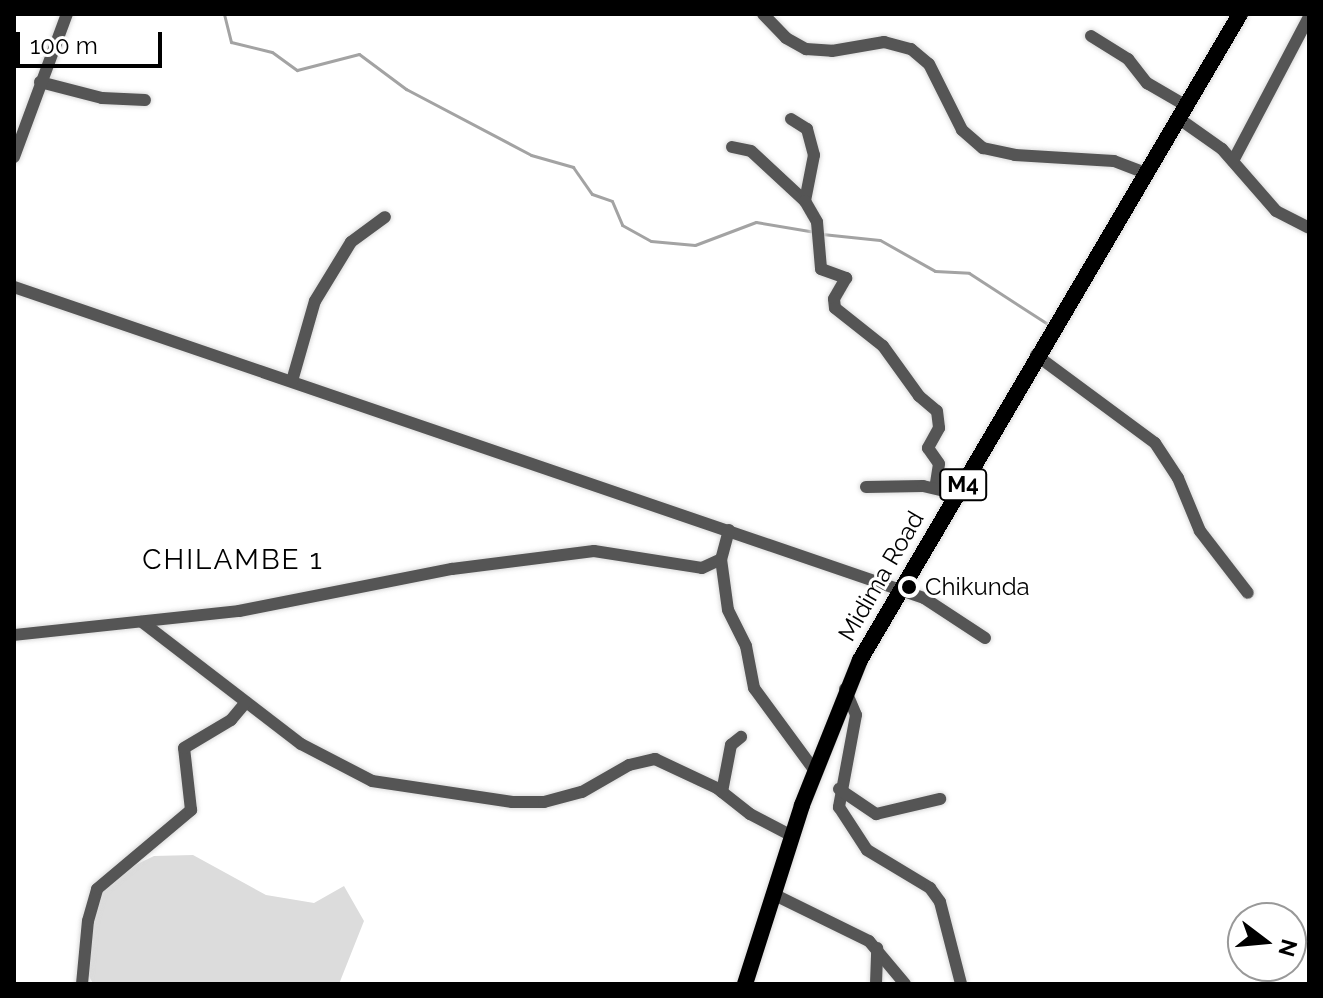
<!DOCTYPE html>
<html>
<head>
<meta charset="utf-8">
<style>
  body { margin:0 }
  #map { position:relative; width:1323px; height:998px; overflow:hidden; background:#fff; font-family:Raleway,sans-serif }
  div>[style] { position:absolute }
  .green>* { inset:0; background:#dcdcdc }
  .stream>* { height:3px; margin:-1.5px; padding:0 1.5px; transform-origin:1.5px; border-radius:1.5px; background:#a3a3a3 }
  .roads { filter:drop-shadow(0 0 2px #dbdbdb) drop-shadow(0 0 2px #dbdbdb) }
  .minor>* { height:12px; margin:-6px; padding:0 6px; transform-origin:6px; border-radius:6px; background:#555 }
  .major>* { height:16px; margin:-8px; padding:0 8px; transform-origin:8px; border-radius:8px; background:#000 }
  .dots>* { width:22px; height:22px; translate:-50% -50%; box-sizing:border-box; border:4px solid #fff; border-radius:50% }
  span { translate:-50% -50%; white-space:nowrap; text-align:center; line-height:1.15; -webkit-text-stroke:6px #fff; paint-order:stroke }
  .shield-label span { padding:2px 6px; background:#fff; border:2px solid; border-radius:6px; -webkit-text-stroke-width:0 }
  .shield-label { font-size:22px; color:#000; font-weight:700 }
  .street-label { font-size:24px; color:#000 }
  .poi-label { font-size:24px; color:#000 }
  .left { translate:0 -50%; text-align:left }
  .quarter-label { font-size:28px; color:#000; letter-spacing:2px }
  .frame { position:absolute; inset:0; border:16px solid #000; pointer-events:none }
  .north { position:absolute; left:1227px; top:902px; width:80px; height:80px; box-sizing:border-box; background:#fff; border:2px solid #999; border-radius:50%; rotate:106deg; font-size:22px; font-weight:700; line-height:32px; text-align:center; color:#000 }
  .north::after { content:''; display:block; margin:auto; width:28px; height:36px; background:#000; clip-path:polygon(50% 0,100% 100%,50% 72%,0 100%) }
  .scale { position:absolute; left:16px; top:32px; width:146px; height:36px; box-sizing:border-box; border:4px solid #000; border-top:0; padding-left:10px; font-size:24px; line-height:28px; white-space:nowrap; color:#000; -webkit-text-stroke:6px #fff; paint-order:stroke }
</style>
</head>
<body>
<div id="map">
  <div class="green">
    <i style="clip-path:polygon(193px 855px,266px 895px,314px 903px,344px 886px,364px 921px,339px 984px,93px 984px,89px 976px,90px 919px,104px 880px,154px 856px)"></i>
  </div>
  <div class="stream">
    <i style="left:224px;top:14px;width:29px;rotate:76deg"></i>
    <i style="left:231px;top:42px;width:42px;rotate:13.7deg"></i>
    <i style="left:272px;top:52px;width:31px;rotate:36deg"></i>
    <i style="left:297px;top:70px;width:64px;rotate:-14.5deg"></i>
    <i style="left:359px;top:54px;width:59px;rotate:36.7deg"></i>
    <i style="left:406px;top:89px;width:141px;rotate:27.8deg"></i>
    <i style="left:531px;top:155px;width:44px;rotate:15.9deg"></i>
    <i style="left:573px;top:167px;width:33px;rotate:55deg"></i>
    <i style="left:592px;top:194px;width:21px;rotate:19deg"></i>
    <i style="left:612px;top:201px;width:26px;rotate:67deg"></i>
    <i style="left:622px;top:225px;width:33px;rotate:29deg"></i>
    <i style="left:651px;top:241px;width:44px;rotate:5.2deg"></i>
    <i style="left:695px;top:245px;width:65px;rotate:-20.7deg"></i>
    <i style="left:756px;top:222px;width:60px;rotate:9.6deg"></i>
    <i style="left:822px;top:234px;width:58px;rotate:5.9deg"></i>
    <i style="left:880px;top:240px;width:63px;rotate:29.4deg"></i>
    <i style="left:935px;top:271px;width:34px;rotate:3deg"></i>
    <i style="left:969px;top:273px;width:92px;rotate:33deg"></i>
  </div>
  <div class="roads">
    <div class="minor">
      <i style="left:763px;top:14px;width:33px;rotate:46deg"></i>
      <i style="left:786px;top:38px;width:23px;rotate:29deg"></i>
      <i style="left:806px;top:49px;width:26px;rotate:4deg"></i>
      <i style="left:832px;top:51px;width:53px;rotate:-9.8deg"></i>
      <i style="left:884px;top:42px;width:28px;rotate:15deg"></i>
      <i style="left:911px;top:49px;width:23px;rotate:40deg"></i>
      <i style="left:929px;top:64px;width:74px;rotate:63.4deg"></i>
      <i style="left:962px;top:130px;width:28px;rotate:41deg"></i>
      <i style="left:983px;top:148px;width:33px;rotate:12deg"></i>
      <i style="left:1015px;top:155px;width:99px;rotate:3.5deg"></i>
      <i style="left:1114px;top:161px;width:34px;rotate:21deg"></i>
      <i style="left:1091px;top:36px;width:44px;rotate:31.9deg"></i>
      <i style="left:1128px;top:59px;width:31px;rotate:52deg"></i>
      <i style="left:1147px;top:83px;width:44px;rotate:30.1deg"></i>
      <i style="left:40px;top:82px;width:64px;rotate:14.5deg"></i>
      <i style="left:102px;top:98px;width:43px;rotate:2.7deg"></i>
      <i style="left:1178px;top:118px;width:54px;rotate:35.2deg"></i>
      <i style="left:1222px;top:149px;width:82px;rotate:48.9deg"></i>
      <i style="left:1276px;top:211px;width:36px;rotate:27deg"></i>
      <i style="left:791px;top:119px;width:19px;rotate:32deg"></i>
      <i style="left:807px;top:129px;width:27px;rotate:75deg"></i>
      <i style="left:814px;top:155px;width:47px;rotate:101.1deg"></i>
      <i style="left:732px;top:147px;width:19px;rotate:12deg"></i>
      <i style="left:751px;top:151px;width:74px;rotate:42.8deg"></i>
      <i style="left:805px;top:201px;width:24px;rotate:60deg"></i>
      <i style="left:817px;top:222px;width:47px;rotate:85.1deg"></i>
      <i style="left:821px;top:269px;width:27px;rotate:20deg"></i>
      <i style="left:846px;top:278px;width:24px;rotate:120deg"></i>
      <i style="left:834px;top:299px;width:9px;rotate:84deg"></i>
      <i style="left:835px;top:308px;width:61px;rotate:38.4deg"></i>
      <i style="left:883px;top:346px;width:62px;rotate:54.2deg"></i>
      <i style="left:919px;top:396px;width:23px;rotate:40deg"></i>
      <i style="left:937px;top:411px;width:17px;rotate:83deg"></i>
      <i style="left:939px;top:428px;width:23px;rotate:119deg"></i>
      <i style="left:928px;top:448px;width:19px;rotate:55deg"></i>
      <i style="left:939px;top:464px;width:24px;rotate:99deg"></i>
      <i style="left:14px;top:157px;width:153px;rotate:-69.7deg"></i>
      <i style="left:1233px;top:161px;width:163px;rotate:-62.2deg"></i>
      <i style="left:14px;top:287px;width:962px;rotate:18.87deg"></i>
      <i style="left:924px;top:598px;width:73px;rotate:33.3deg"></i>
      <i style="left:1036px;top:355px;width:148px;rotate:36.5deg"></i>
      <i style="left:1155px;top:443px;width:42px;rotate:56.7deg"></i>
      <i style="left:1178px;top:478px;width:57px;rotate:67.5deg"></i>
      <i style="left:1200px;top:531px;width:78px;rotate:52.3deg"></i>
      <i style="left:292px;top:381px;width:83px;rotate:-74deg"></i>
      <i style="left:315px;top:301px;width:69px;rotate:-58.6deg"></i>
      <i style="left:351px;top:242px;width:42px;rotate:-36.3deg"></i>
      <i style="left:866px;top:487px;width:57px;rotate:-1deg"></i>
      <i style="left:923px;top:486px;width:36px;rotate:13deg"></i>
      <i style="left:729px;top:530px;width:30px;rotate:105deg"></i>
      <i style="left:721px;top:559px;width:51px;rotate:82.2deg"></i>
      <i style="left:728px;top:610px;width:40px;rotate:63.4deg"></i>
      <i style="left:746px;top:646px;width:43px;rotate:79.2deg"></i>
      <i style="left:754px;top:688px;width:103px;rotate:53.7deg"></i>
      <i style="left:142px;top:622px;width:200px;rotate:37.5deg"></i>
      <i style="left:301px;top:744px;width:80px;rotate:27.5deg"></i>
      <i style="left:372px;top:781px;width:142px;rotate:8.5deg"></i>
      <i style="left:512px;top:802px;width:32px"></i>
      <i style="left:544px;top:802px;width:39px;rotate:-15deg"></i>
      <i style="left:582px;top:792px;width:54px;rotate:-29.9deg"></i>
      <i style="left:629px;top:765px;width:27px;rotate:-13deg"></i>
      <i style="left:655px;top:759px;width:68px;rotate:25.1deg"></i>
      <i style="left:717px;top:788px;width:42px;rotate:38.2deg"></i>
      <i style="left:750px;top:814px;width:47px;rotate:27.6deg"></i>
      <i style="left:14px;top:635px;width:226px;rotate:-6.1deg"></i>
      <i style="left:239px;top:611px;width:217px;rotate:-11.2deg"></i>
      <i style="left:452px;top:569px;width:143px;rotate:-7.2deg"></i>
      <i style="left:594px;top:551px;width:109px;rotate:8.9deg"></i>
      <i style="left:702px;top:568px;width:21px;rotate:-25deg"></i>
      <i style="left:845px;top:689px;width:28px;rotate:67deg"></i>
      <i style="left:856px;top:715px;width:94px;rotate:100.5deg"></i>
      <i style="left:839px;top:807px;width:51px;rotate:56.9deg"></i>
      <i style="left:867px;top:850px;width:74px;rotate:31.1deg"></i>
      <i style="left:930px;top:888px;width:17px;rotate:54deg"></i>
      <i style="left:940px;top:902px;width:85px;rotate:75.6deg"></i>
      <i style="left:839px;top:789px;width:45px;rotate:34deg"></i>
      <i style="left:876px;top:814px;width:66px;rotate:-13.2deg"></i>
      <i style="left:722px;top:792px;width:48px;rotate:-79.2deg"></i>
      <i style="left:731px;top:745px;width:13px;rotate:-39deg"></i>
      <i style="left:773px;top:894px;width:107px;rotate:26.1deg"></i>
      <i style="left:869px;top:941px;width:56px;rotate:50.1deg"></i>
      <i style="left:82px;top:984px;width:63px;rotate:-84.6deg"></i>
      <i style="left:88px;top:921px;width:33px;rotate:-74deg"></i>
      <i style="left:97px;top:889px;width:123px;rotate:-40deg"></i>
      <i style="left:191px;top:810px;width:62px;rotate:-96.4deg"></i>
      <i style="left:184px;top:748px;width:55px;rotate:-30.8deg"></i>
      <i style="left:231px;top:720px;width:23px;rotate:-50deg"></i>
      <i style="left:876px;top:984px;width:36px;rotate:-88deg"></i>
    </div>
    <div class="major">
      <i style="left:745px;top:984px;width:188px;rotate:-72.3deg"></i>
      <i style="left:802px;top:805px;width:156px;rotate:-68.2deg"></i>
      <i style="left:860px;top:660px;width:749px;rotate:-59.53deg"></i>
    </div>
  </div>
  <div class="dots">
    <i style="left:909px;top:587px;background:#000"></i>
  </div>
  <div class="shield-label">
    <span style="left:963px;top:485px">M4</span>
  </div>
  <div class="street-label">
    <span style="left:881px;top:576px;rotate:-60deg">Midima Road</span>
  </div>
  <div class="poi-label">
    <span class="left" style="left:925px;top:587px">Chikunda</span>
  </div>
  <div class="quarter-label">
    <span style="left:233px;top:560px">CHILAMBE 1</span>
  </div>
  <div class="frame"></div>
  <div class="north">N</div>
  <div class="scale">100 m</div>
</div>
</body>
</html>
